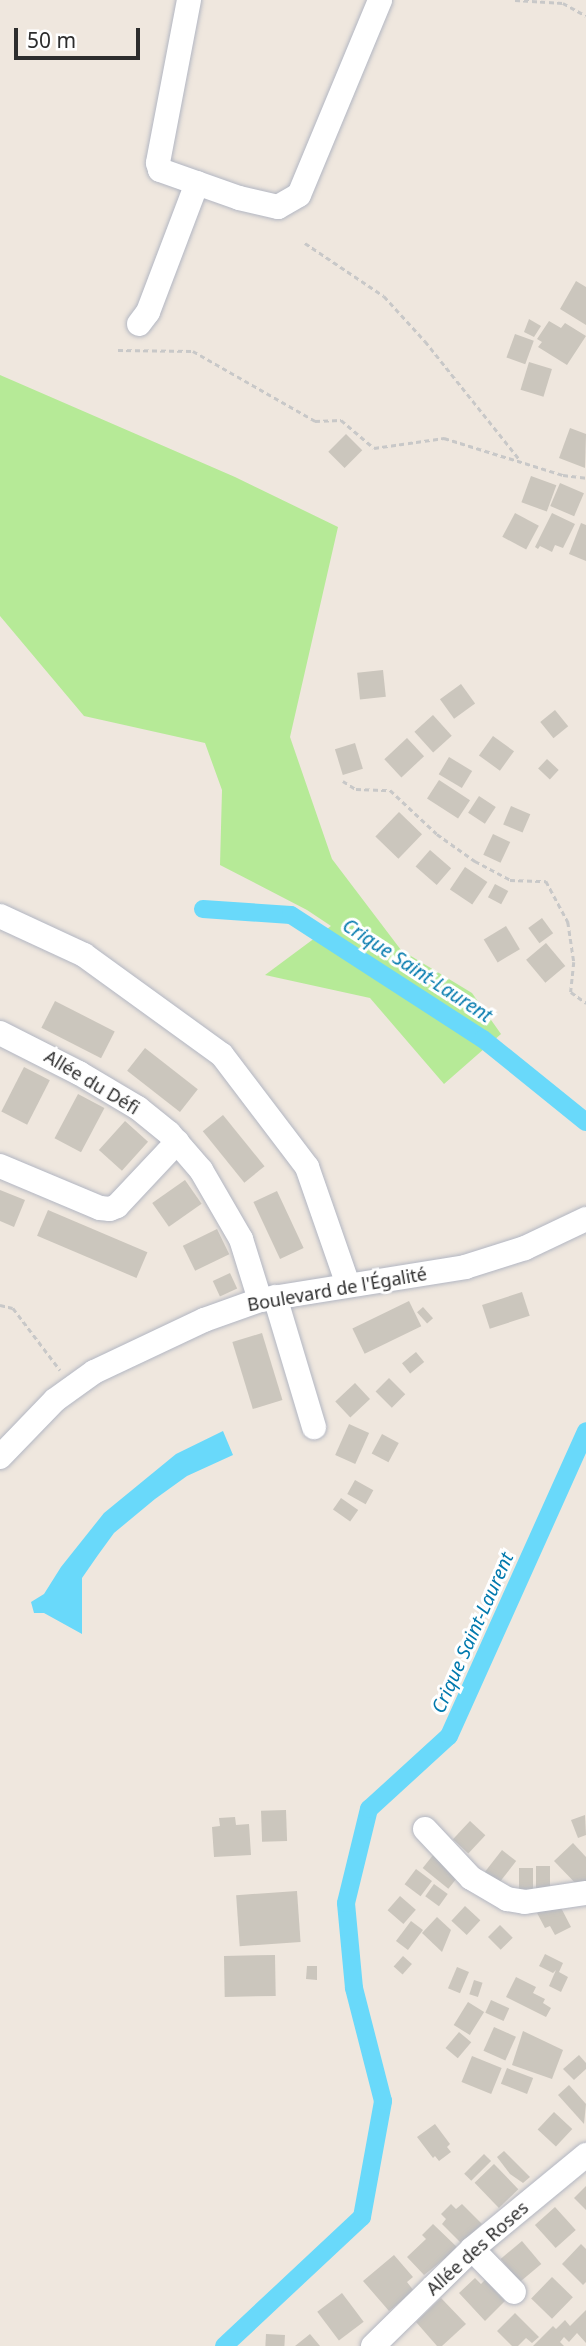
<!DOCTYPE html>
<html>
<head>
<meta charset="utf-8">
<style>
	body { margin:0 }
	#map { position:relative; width:586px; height:2346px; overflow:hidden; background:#efe7de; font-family:"Noto Sans",sans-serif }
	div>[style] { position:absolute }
	.green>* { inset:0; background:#b6ea97 }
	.water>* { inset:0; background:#69d9fa }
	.canal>* { height:18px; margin:-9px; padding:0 9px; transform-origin:9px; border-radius:9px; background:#69d9fa }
	.building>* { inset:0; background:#cbc6bd; transform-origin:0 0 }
	.path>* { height:2.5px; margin-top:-1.25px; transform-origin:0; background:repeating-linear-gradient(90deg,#c8c8c8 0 5px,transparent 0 8.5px) }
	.roads { filter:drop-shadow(0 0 2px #b2b6c2) drop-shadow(0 0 2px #b2b6c2) }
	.minor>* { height:24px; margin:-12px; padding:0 12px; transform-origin:12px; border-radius:12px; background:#fff }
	span { translate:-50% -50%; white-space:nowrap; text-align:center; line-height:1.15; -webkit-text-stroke:6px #fff; paint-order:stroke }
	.street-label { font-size:18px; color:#2d2d2d }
	.water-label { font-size:19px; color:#0179ad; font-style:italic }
	.scale { position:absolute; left:14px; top:28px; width:126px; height:32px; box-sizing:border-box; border:4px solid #2d2d2d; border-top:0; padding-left:9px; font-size:21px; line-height:24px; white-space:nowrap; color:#2d2d2d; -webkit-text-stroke:5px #fff; paint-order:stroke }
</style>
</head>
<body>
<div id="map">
	<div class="green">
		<i style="clip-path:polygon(0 375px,235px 477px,338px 527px,290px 737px,332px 859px,401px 950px,472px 993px,501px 1034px,444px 1084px,370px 998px,265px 975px,331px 926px,307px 910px,220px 865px,222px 790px,205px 743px,84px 716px,0 616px)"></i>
	</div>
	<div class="water">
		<i style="clip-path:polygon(223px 1431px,233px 1455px,187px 1476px,155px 1499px,114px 1533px,98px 1555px,82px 1578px,82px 1634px,44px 1613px,34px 1613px,31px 1602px,44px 1594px,61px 1567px,104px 1513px,176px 1454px)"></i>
	</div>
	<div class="canal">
		<i style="left:203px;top:909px;width:88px;rotate:3.9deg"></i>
		<i style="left:291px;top:915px;width:229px;rotate:32.9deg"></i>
		<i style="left:483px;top:1039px;width:132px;rotate:38.9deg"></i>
		<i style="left:224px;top:2346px;width:189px;rotate:-43.1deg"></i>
		<i style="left:362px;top:2217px;width:118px;rotate:-79.7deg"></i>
		<i style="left:383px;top:2101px;width:117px;rotate:-104.4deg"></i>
		<i style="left:354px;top:1988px;width:85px;rotate:-95.4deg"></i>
		<i style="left:346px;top:1903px;width:97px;rotate:-76.3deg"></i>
		<i style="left:369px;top:1809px;width:108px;rotate:-42.4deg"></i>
		<i style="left:449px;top:1736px;width:334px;rotate:-65.8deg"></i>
	</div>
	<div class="building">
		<i style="clip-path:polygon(576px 281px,586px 287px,586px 325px,560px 309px)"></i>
		<i style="clip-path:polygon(529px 319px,541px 326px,534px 337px,524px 332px)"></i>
		<i style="clip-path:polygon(549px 321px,561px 328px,565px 323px,586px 336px,567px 365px,538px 347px,542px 342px,537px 339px)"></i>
		<i style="left:515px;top:334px;width:20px;height:25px;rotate:20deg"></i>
		<i style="left:529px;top:362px;width:24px;height:29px;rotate:17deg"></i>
		<i style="clip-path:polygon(570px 428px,586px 434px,585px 468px,559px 458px)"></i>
		<i style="left:346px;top:434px;width:23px;height:25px;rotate:45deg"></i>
		<i style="left:531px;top:476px;width:27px;height:28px;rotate:20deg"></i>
		<i style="left:560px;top:483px;width:26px;height:25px;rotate:23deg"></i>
		<i style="left:515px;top:513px;width:27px;height:27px;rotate:28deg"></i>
		<i style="clip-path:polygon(552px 513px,575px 524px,563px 548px,555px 545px,552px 552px,540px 546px,538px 549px,535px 547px)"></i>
		<i style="clip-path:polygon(581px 523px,586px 525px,586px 561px,569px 554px)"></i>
		<i style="left:383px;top:670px;width:27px;height:26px;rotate:84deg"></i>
		<i style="left:461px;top:684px;width:24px;height:26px;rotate:54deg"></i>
		<i style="left:555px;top:710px;width:21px;height:19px;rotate:51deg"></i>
		<i style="left:433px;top:715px;width:28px;height:25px;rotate:48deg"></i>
		<i style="left:493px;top:736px;width:26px;height:24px;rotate:36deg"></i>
		<i style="left:407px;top:738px;width:25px;height:31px;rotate:47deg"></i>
		<i style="left:355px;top:743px;width:27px;height:21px;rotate:73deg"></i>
		<i style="left:449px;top:757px;width:27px;height:20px;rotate:31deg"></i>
		<i style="left:547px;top:759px;width:16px;height:13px;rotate:43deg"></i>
		<i style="left:439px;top:780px;width:37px;height:22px;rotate:33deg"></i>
		<i style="left:479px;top:796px;width:20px;height:20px;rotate:33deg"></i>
		<i style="left:511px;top:806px;width:21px;height:20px;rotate:23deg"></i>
		<i style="left:399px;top:812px;width:32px;height:34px;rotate:44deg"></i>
		<i style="left:493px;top:834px;width:19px;height:23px;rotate:25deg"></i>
		<i style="left:430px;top:850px;width:28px;height:22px;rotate:41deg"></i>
		<i style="left:465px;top:867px;width:27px;height:27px;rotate:34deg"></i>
		<i style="left:495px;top:884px;width:15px;height:15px;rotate:28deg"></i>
		<i style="left:542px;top:918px;width:19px;height:17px;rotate:54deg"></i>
		<i style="left:506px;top:926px;width:27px;height:26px;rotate:59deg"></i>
		<i style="left:546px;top:943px;width:30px;height:26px;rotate:50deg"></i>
		<i style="left:55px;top:1001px;width:67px;height:30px;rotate:27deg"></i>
		<i style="left:145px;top:1048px;width:67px;height:29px;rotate:38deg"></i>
		<i style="left:24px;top:1067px;width:29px;height:50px;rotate:27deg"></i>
		<i style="left:78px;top:1094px;width:30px;height:50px;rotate:28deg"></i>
		<i style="left:223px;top:1115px;width:66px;height:26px;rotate:51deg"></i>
		<i style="left:125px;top:1121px;width:31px;height:39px;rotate:42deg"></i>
		<i style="left:185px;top:1180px;width:29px;height:40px;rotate:55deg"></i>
		<i style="clip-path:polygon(0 1190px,25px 1200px,14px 1227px,0 1221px)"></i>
		<i style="left:277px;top:1191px;width:63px;height:26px;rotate:65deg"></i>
		<i style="left:48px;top:1210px;width:108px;height:28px;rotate:23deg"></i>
		<i style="left:217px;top:1229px;width:28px;height:38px;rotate:64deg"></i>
		<i style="left:230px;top:1273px;width:17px;height:19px;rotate:65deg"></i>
		<i style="left:522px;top:1292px;width:25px;height:42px;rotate:72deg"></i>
		<i style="left:409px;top:1301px;width:28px;height:63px;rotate:64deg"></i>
		<i style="left:423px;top:1307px;width:15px;height:8px;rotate:48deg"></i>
		<i style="left:262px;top:1333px;width:70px;height:31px;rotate:73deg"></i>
		<i style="left:416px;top:1352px;width:13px;height:18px;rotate:51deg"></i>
		<i style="left:389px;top:1378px;width:23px;height:19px;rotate:45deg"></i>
		<i style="left:355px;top:1383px;width:22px;height:27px;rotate:47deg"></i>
		<i style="left:349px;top:1424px;width:22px;height:34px;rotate:24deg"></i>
		<i style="left:382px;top:1434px;width:19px;height:22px;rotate:28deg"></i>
		<i style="left:355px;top:1480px;width:21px;height:16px;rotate:29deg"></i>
		<i style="left:341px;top:1498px;width:21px;height:14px;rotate:35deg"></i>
		<i style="left:286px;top:1810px;width:31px;height:25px;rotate:88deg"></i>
		<i style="clip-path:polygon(585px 1815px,586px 1835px,578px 1838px,571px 1820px)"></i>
		<i style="clip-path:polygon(235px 1817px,236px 1825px,249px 1824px,251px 1855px,214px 1857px,212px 1827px,220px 1826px,219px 1818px)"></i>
		<i style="left:470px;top:1821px;width:21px;height:25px;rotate:43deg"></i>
		<i style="clip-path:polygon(573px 1843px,586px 1857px,586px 1882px,580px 1888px,554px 1861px)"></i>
		<i style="left:502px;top:1850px;width:18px;height:33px;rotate:38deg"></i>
		<i style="left:434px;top:1854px;width:33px;height:18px;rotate:39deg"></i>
		<i style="left:536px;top:1866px;width:14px;height:24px"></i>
		<i style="left:519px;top:1868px;width:14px;height:22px"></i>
		<i style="left:416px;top:1869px;width:20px;height:19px;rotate:37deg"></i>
		<i style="left:434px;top:1884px;width:17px;height:15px;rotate:36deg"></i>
		<i style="left:297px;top:1891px;width:51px;height:61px;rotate:86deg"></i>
		<i style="left:400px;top:1896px;width:21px;height:19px;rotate:41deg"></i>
		<i style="clip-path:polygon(558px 1902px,571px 1927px,555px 1935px,550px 1926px,545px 1928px,537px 1913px)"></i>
		<i style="left:465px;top:1906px;width:21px;height:20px;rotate:43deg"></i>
		<i style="clip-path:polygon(437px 1917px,451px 1930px,442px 1952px,422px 1933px)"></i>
		<i style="left:411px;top:1921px;width:15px;height:25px;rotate:37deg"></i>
		<i style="left:500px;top:1925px;width:18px;height:17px;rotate:45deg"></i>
		<i style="clip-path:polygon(545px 1954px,563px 1963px,559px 1972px,568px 1977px,561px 1992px,549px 1986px,556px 1970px,553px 1973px,539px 1966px)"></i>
		<i style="left:275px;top:1955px;width:41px;height:51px;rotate:89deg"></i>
		<i style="left:403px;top:1956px;width:12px;height:14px;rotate:42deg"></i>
		<i style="clip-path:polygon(307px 1966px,317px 1966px,317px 1980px,306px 1979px)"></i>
		<i style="left:457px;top:1967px;width:13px;height:23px;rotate:23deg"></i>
		<i style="clip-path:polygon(516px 1977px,536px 1987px,533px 1993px,545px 1999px,543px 2003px,551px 2008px,546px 2017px,506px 1997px)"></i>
		<i style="left:474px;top:1980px;width:9px;height:15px;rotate:18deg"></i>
		<i style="left:491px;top:2000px;width:20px;height:14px;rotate:24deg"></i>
		<i style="left:468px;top:2002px;width:19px;height:27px;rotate:32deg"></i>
		<i style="left:494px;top:2027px;width:24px;height:26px;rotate:24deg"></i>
		<i style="clip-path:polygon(523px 2031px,563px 2050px,552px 2079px,512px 2065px)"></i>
		<i style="left:459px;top:2032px;width:16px;height:21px;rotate:40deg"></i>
		<i style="clip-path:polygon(579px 2055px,586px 2063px,586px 2069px,574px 2080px,563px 2069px)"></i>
		<i style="left:472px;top:2056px;width:32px;height:28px;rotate:22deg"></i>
		<i style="left:507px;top:2068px;width:28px;height:17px;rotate:21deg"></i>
		<i style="clip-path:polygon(569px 2085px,586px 2104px,584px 2124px,558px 2095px)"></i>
		<i style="left:554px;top:2112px;width:25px;height:24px;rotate:43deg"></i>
		<i style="clip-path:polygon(435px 2124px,450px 2144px,447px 2147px,451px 2152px,439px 2161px,435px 2156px,433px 2158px,417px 2137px)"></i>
		<i style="clip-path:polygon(504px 2151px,530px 2177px,523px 2183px,510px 2174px,497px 2157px)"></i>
		<i style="left:484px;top:2154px;width:10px;height:28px;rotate:45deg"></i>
		<i style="left:494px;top:2164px;width:35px;height:27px;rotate:46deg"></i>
		<i style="clip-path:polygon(586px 2186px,586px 2210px,574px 2198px)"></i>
		<i style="clip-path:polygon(451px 2204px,456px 2209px,462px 2204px,482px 2224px,462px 2244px,442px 2224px,446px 2219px,441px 2214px)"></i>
		<i style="left:555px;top:2207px;width:31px;height:27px;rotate:48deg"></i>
		<i style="clip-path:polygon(433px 2224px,458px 2248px,424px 2275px,407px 2257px,426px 2239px,422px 2235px)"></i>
		<i style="left:522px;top:2241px;width:30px;height:28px;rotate:50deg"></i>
		<i style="clip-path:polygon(581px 2244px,586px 2249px,586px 2282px,583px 2285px,562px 2264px)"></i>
		<i style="clip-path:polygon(394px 2255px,413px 2277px,407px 2282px,414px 2291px,389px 2311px,363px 2281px)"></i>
		<i style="left:552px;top:2277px;width:29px;height:30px;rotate:44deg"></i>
		<i style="clip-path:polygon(475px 2278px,481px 2284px,485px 2280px,505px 2301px,485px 2321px,459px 2293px)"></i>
		<i style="left:342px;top:2293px;width:36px;height:31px;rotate:53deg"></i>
		<i style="clip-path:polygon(441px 2298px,466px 2324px,442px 2346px,437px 2346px,416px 2322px)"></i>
		<i style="clip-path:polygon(586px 2310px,586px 2343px,577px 2333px,569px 2342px,564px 2337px,560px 2342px,564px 2346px,533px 2346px,553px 2326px,556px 2329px,565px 2320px,570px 2326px)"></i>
		<i style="clip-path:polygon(515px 2313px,539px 2337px,532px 2343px,526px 2338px,518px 2346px,512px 2346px,497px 2331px)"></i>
		<i style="left:266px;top:2334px;width:19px;height:12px;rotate:3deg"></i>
		<i style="clip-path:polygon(310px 2334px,320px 2346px,295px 2346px)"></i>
	</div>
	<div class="path">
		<i style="left:515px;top:0;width:48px;rotate:3.6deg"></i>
		<i style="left:563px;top:3px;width:26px;rotate:29deg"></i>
		<i style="left:305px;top:243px;width:95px;rotate:33.9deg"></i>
		<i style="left:384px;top:296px;width:61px;rotate:47.7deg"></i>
		<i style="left:425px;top:341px;width:152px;rotate:51.4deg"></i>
		<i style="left:118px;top:350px;width:75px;rotate:0.8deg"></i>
		<i style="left:193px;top:351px;width:141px;rotate:29.8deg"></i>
		<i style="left:315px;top:421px;width:26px;rotate:-2deg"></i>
		<i style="left:341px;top:420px;width:43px;rotate:40.3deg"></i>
		<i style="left:374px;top:448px;width:71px;rotate:-8.1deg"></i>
		<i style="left:444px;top:438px;width:125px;rotate:17.3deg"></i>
		<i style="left:563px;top:475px;width:23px;rotate:7deg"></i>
		<i style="left:343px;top:781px;width:15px;rotate:32deg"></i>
		<i style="left:356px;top:789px;width:34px;rotate:2deg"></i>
		<i style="left:390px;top:790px;width:64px;rotate:43.1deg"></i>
		<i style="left:437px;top:834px;width:47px;rotate:35.4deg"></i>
		<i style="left:475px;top:861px;width:40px;rotate:28deg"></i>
		<i style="left:510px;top:880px;width:36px;rotate:2deg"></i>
		<i style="left:546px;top:881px;width:47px;rotate:61.8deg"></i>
		<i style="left:568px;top:922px;width:40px;rotate:81.5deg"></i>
		<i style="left:574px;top:962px;width:30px;rotate:96deg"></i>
		<i style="left:571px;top:992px;width:19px;rotate:36deg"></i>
		<i style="left:0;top:1305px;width:13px;rotate:13deg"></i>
		<i style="left:13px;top:1308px;width:78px;rotate:52.8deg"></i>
	</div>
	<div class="roads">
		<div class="minor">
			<i style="left:189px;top:0;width:166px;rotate:100.8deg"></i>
			<i style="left:158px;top:163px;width:7px;rotate:74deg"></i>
			<i style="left:160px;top:170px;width:84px;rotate:19.5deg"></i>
			<i style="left:239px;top:198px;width:40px;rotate:13deg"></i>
			<i style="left:278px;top:207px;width:24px;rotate:-30deg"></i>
			<i style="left:299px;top:195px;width:211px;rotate:-67.4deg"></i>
			<i style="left:139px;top:324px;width:15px;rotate:-53deg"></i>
			<i style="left:148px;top:312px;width:138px;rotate:-69.2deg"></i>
			<i style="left:0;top:916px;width:93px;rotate:24.9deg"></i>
			<i style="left:84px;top:955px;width:170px;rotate:35.9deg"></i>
			<i style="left:222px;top:1055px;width:141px;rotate:52.8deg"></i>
			<i style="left:307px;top:1167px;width:125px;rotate:70.8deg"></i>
			<i style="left:0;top:1033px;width:89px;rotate:26.9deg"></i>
			<i style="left:79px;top:1073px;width:69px;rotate:30.7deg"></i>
			<i style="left:138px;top:1108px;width:40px;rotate:39deg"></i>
			<i style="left:169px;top:1133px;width:49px;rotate:49.1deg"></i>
			<i style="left:201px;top:1170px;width:80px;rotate:59.9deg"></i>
			<i style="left:241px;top:1239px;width:64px;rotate:72.7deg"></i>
			<i style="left:0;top:1166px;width:108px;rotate:22.8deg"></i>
			<i style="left:100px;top:1208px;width:10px;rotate:6deg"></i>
			<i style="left:110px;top:1209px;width:8px;rotate:-23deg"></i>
			<i style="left:117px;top:1206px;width:88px;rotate:-46.8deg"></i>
			<i style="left:275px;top:1297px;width:136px;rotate:73.3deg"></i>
			<i style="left:0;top:1457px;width:79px;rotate:-46deg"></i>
			<i style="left:55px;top:1400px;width:48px;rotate:-35.7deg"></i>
			<i style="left:94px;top:1372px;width:122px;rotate:-25.3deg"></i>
			<i style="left:204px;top:1320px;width:59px;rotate:-19.7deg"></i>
			<i style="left:260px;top:1300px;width:208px;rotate:-9.1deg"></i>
			<i style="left:465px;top:1267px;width:63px;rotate:-17.6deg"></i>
			<i style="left:525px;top:1248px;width:68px;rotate:-25.4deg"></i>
			<i style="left:425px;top:1829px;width:67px;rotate:46.8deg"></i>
			<i style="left:471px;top:1878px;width:42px;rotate:30.3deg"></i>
			<i style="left:507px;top:1899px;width:18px;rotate:9deg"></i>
			<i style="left:525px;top:1902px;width:62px;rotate:-8.4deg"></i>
			<i style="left:472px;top:2249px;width:60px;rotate:45.7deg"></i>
			<i style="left:373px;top:2346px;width:139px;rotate:-44.4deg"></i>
			<i style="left:472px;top:2249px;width:148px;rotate:-39.5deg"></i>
		</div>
	</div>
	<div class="street-label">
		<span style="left:92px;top:1082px;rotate:31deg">Allée du Défi</span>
		<span style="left:337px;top:1289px;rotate:-10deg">Boulevard de l'Égalité</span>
		<span style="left:477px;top:2248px;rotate:-42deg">Allée des Roses</span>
	</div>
	<div class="water-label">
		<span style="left:417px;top:971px;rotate:33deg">Crique Saint-Laurent</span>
		<span style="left:473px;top:1633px;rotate:-66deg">Crique Saint-Laurent</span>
	</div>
	<div class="scale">50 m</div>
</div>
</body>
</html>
